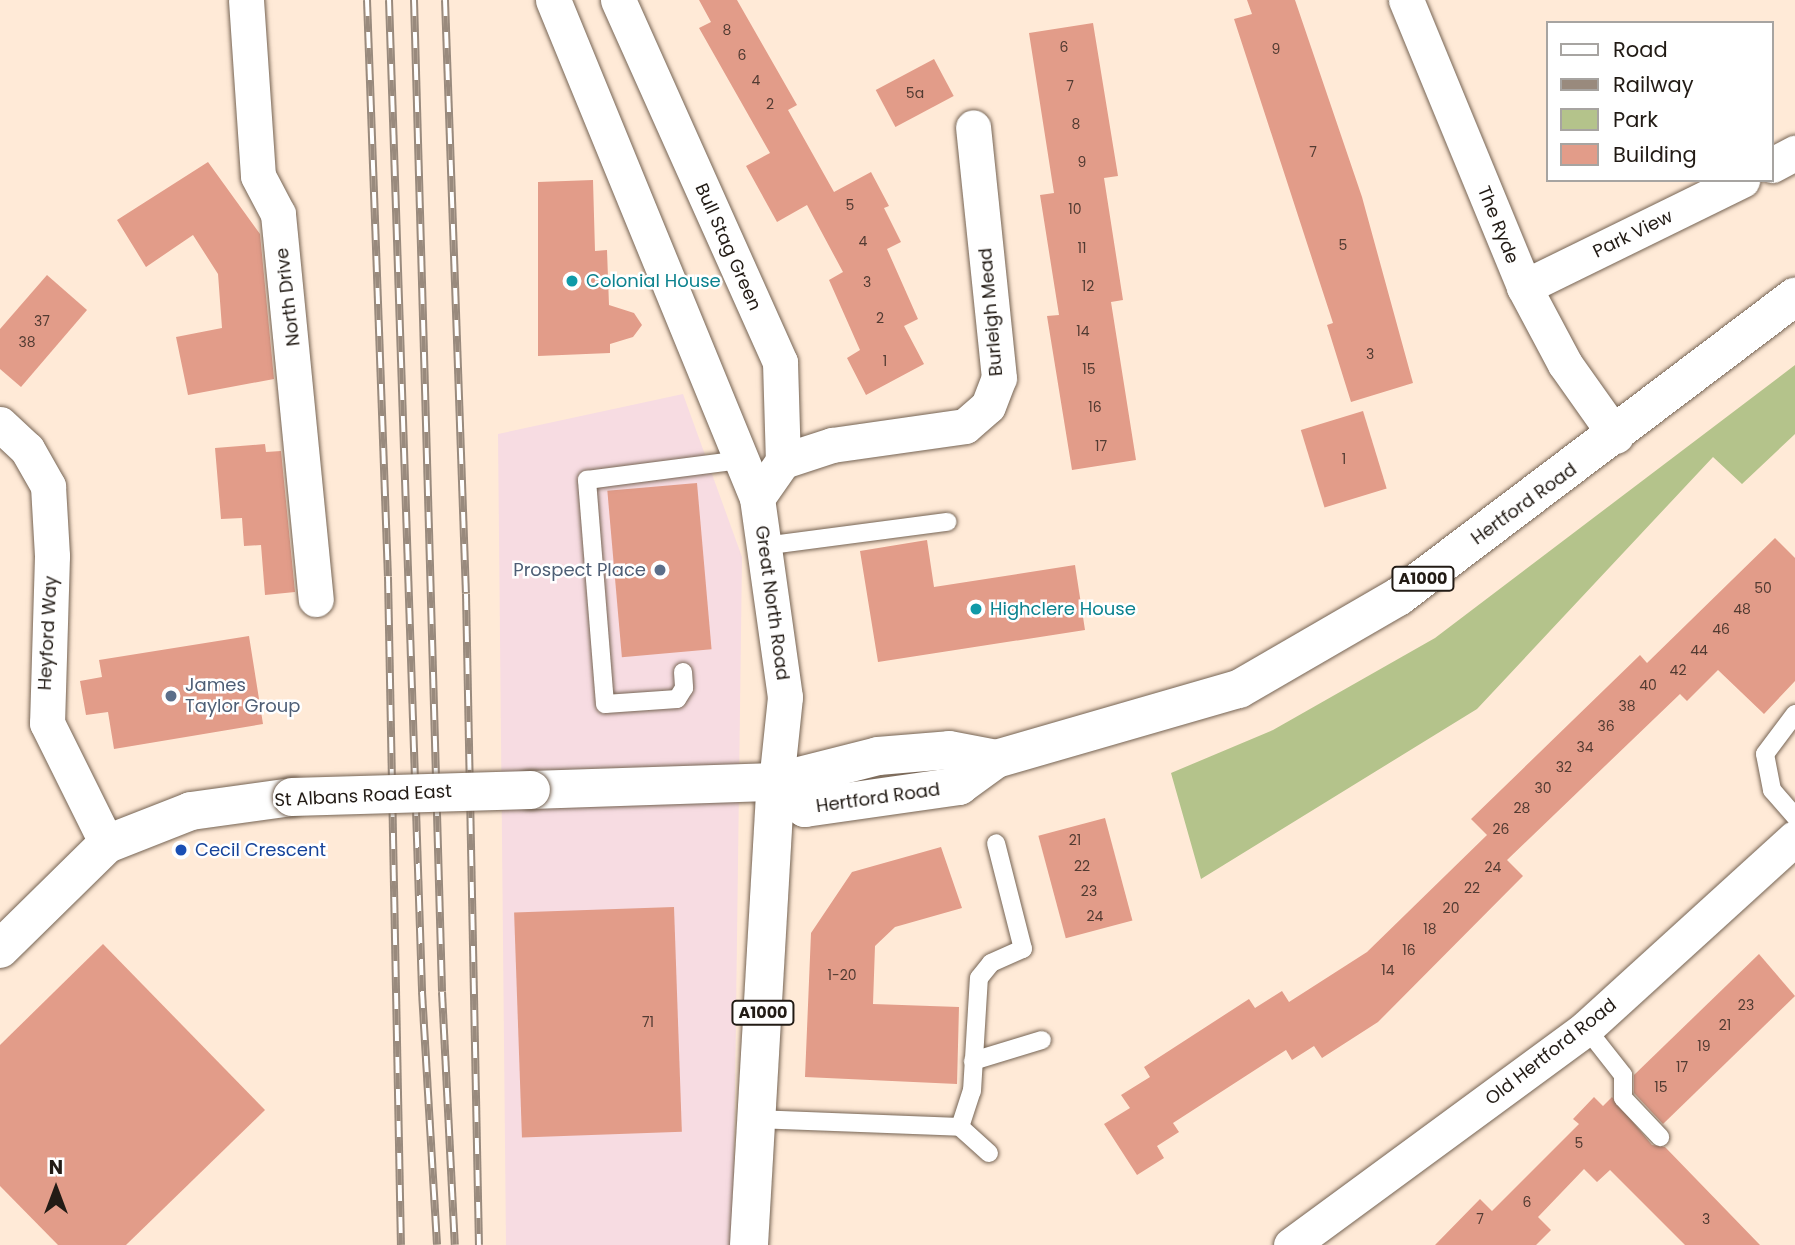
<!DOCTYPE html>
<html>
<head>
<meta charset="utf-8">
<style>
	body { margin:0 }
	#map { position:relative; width:1795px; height:1245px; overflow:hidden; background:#ffead7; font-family:Poppins,sans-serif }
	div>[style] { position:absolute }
	.commercial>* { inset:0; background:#f7dce2 }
	.green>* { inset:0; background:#b4c38b }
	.building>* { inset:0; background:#e29c89; transform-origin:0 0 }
	.roads { filter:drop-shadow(0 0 2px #766454) drop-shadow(0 0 2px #766454) }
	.service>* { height:18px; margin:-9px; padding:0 9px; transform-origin:9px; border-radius:9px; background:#fff }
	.minor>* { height:35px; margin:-17.5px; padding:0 17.5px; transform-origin:17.5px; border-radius:17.5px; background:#fff }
	.secondary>* { height:38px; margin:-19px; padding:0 19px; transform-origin:19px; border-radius:19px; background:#fff }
	.primary>* { height:38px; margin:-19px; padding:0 19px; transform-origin:19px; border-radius:19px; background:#fff }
	.rail>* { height:8px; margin-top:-4px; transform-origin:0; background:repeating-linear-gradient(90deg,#fff 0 16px,#998a7d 0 32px); box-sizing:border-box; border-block:2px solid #998a7d }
	.bridges { filter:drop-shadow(0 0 2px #766454) drop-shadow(0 0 2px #766454) }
	.secondary-bridge>* { height:38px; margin:-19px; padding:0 19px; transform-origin:19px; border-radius:19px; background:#fff }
	.dots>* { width:19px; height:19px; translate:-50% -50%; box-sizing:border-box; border:4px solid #fff; border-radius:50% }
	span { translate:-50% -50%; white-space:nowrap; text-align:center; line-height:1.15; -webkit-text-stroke:5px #fff; paint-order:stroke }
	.number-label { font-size:14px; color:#523b32 }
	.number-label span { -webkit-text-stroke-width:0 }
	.shield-label span { padding:2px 5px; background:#fff; border:2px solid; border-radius:5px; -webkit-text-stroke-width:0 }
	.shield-label { font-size:16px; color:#221b15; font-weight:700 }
	.street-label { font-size:18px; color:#221b15 }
	.culture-label { font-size:18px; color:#0d838f }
	.left { translate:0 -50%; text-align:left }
	.service-label { font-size:18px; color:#4e5e75 }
	.right { translate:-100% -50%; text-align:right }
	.transit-label { font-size:18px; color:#164399 }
	.legend { position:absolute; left:1546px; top:21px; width:228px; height:161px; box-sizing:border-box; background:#fff; border:2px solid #a7a4a1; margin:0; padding:9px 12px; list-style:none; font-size:21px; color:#221b15 }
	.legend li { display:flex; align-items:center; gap:14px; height:35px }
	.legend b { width:35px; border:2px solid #a7a4a1 }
	.north { position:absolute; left:21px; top:1154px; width:70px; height:70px; -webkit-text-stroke:5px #fff; paint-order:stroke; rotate:0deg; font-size:19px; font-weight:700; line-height:28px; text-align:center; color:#221b15 }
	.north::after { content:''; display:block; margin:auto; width:24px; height:32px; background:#221b15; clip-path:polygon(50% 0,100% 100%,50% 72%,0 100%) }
</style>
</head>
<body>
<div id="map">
	<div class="commercial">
		<i style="clip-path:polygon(683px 394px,742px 557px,733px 1245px,506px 1245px,498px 434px)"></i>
	</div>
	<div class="green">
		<i style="clip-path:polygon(1795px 365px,1795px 434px,1742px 484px,1713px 457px,1477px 709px,1201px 879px,1171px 773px,1273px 730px,1435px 638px)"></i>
	</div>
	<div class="building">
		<i style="clip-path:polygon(699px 0,737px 0,797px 105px,788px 110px,834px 192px,871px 172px,889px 206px,884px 208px,901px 242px,887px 249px,918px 319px,904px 326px,924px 364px,866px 395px,847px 358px,860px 350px,829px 280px,843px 272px,807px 205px,777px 222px,746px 166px,770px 153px,699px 28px,711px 22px)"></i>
		<i style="clip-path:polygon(1247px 0,1295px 0,1362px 197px,1413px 383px,1351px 402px,1327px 325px,1333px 323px,1234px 19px,1252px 14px)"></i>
		<i style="clip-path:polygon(1093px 23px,1118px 176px,1104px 178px,1123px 300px,1111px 302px,1136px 460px,1072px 470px,1047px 316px,1059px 315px,1040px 195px,1054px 193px,1029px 33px)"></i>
		<i style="left:934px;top:59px;width:42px;height:66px;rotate:62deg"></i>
		<i style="clip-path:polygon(208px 162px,260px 234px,274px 379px,188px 395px,176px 337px,222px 328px,218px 274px,193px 235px,146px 267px,117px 220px)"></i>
		<i style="clip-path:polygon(593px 180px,595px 251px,607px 250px,609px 305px,634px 313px,642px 325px,633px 337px,610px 344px,610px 353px,538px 356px,538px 182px)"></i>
		<i style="clip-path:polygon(47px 275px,87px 310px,21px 387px,0 369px,0 329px)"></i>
		<i style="left:1363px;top:411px;width:81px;height:65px;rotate:73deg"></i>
		<i style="clip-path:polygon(265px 444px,266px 452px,281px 451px,295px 592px,265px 595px,261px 545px,244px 546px,242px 518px,221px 519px,215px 448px)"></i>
		<i style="left:697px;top:483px;width:167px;height:90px;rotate:85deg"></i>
		<i style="clip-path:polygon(1775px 538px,1795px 558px,1795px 681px,1764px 714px,1718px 670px,1687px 701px,1680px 694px,1507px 860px,1523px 876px,1378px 1022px,1322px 1058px,1314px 1046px,1292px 1060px,1286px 1050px,1173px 1123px,1179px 1132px,1157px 1146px,1164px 1158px,1137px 1175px,1104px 1124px,1130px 1108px,1121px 1095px,1150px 1077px,1144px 1067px,1249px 999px,1255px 1008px,1282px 991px,1289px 1002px,1367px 952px,1487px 835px,1471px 819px,1640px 655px,1647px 663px)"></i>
		<i style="clip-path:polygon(927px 540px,934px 587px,1075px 565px,1085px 630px,878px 662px,860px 551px)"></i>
		<i style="clip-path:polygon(249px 636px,263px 724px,114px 749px,108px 712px,86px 715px,80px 681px,102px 677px,99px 660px)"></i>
		<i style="left:1105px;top:818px;width:106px;height:69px;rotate:75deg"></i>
		<i style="clip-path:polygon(941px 847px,962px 908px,895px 927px,875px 946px,873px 1004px,959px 1007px,957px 1084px,805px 1077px,811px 933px,852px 872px)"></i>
		<i style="left:674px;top:907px;width:225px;height:160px;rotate:88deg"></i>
		<i style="clip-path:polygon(103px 944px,265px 1110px,126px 1245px,58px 1245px,0 1186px,0 1045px)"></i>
		<i style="clip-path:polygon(1759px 954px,1795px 996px,1663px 1124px,1634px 1093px,1634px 1075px)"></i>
		<i style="clip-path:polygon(1594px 1097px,1603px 1106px,1612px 1097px,1652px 1145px,1665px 1147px,1760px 1245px,1685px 1245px,1610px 1170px,1597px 1182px,1584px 1169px,1538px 1217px,1551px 1230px,1536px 1245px,1435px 1245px,1480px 1199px,1492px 1211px,1579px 1124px,1573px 1119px)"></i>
	</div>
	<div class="roads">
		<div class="service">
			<i style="left:764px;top:546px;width:185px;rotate:-7.5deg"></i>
			<i style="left:683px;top:672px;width:16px;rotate:86deg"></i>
			<i style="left:684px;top:688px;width:13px;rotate:122deg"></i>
			<i style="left:677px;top:699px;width:72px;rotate:176deg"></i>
			<i style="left:605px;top:704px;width:225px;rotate:-94.6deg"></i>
			<i style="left:587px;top:480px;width:156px;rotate:-7.4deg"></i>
			<i style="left:1795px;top:714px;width:50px;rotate:126.9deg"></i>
			<i style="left:1765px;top:754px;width:37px;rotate:79deg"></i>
			<i style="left:1772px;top:790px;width:35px;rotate:49deg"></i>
			<i style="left:1586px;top:1028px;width:60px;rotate:51.8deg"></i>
			<i style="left:1623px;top:1075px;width:23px;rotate:90deg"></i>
			<i style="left:1623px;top:1098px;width:54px;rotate:46.5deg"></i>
			<i style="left:973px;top:1061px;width:72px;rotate:-16.9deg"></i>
			<i style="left:755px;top:1119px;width:205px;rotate:2.2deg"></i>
			<i style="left:960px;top:1127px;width:39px;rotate:42deg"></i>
			<i style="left:960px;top:1127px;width:38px;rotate:-72deg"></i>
			<i style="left:972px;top:1091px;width:113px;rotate:-86.5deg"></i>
			<i style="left:979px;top:978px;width:19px;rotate:-51deg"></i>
			<i style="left:991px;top:963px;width:35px;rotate:-24deg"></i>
			<i style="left:1023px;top:949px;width:109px;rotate:-104.3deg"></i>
		</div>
		<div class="minor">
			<i style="left:246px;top:0;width:176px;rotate:86.1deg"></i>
			<i style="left:258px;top:176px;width:43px;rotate:62.2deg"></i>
			<i style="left:278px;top:214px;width:387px;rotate:84.4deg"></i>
			<i style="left:553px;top:0;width:538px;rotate:67.72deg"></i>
			<i style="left:757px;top:498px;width:201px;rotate:82deg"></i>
			<i style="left:785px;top:697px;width:85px;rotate:96deg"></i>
			<i style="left:618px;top:0;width:397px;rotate:65.9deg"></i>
			<i style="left:780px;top:362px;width:99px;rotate:88.3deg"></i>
			<i style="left:783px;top:461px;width:45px;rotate:125.1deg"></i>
			<i style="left:1406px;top:0;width:310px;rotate:67.6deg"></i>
			<i style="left:1524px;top:287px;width:87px;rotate:62deg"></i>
			<i style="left:1565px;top:364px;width:88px;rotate:54.7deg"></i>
			<i style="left:1772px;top:165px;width:26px;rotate:-28deg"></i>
			<i style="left:1524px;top:287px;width:243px;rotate:-26.1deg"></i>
			<i style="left:0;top:424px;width:37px;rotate:43deg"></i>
			<i style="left:27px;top:449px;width:43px;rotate:60.4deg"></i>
			<i style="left:48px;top:486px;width:70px;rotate:86.7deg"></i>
			<i style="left:52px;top:556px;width:167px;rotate:91.7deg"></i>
			<i style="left:47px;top:723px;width:135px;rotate:63.6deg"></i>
			<i style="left:783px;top:461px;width:52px;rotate:-18.1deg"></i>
			<i style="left:832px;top:445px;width:134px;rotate:-8.1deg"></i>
			<i style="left:965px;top:426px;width:30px;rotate:-41deg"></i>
			<i style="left:988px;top:406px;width:30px;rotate:-69deg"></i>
			<i style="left:999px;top:378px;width:252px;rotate:-95.9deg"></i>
			<i style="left:1291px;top:1245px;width:366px;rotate:-36.3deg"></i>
			<i style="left:1586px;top:1028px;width:282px;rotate:-42.3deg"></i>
		</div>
		<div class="secondary">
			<i style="left:531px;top:790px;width:245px;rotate:-1.9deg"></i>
			<i style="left:0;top:949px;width:150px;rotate:-44.5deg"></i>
			<i style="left:107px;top:844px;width:90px;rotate:-21.4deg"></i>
			<i style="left:191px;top:811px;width:102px;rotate:-7.9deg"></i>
		</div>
		<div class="primary">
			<i style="left:776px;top:782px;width:39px;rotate:42deg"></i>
			<i style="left:805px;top:808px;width:156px;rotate:-8.1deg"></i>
			<i style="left:959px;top:786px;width:46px;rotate:-36.1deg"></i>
			<i style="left:996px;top:759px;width:253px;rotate:-16.1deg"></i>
			<i style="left:1239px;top:689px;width:184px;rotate:-30.1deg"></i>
			<i style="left:1398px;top:597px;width:498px;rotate:-37.1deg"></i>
			<i style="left:776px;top:782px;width:105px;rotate:-14.3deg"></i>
			<i style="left:878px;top:756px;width:71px;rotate:-4.8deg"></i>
			<i style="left:949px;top:750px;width:48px;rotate:10.8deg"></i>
			<i style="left:749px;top:1245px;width:464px;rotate:-86.7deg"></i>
		</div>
	</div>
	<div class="rail">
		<i style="left:367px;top:0;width:577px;rotate:87.92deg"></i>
		<i style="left:388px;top:577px;width:668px;rotate:88.89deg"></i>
		<i style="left:389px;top:0;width:993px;rotate:88.09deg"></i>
		<i style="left:422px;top:992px;width:253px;rotate:86.6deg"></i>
		<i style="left:414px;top:0;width:992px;rotate:88.38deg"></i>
		<i style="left:442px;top:992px;width:253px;rotate:87.1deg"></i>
		<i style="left:445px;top:0;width:594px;rotate:87.98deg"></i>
		<i style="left:466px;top:594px;width:651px;rotate:88.86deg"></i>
	</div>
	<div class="bridges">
		<div class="secondary-bridge">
			<i style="left:292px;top:797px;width:239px;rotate:-1.7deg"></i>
		</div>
	</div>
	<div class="dots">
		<i style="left:572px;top:281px;background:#0f9aa8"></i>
		<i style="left:660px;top:570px;background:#5c6f8a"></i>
		<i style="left:976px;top:609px;background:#0f9aa8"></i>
		<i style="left:171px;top:696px;background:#5c6f8a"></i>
		<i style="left:181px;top:850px;background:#1a4fb4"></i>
	</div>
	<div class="number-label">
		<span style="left:727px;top:30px">8</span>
		<span style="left:1064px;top:47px">6</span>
		<span style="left:1276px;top:49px">9</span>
		<span style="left:742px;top:55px">6</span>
		<span style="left:756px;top:80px">4</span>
		<span style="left:1070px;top:86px">7</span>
		<span style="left:915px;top:93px">5a</span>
		<span style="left:770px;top:104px">2</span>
		<span style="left:1076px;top:124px">8</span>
		<span style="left:1313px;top:152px">7</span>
		<span style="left:1082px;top:162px">9</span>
		<span style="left:850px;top:205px">5</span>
		<span style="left:1075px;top:209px">10</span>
		<span style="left:863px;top:241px">4</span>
		<span style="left:1343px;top:245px">5</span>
		<span style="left:1082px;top:248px">11</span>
		<span style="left:867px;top:282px">3</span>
		<span style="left:1088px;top:286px">12</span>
		<span style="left:880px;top:318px">2</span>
		<span style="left:42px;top:321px">37</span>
		<span style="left:1083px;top:331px">14</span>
		<span style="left:27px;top:342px">38</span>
		<span style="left:1370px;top:354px">3</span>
		<span style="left:885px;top:361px">1</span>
		<span style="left:1089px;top:369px">15</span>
		<span style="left:1095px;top:407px">16</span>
		<span style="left:1101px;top:446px">17</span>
		<span style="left:1344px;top:459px">1</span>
		<span style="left:1763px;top:588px">50</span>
		<span style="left:1742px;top:609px">48</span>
		<span style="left:1721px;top:629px">46</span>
		<span style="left:1699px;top:650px">44</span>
		<span style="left:1678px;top:670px">42</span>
		<span style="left:1648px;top:685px">40</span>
		<span style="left:1627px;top:706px">38</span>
		<span style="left:1606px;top:726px">36</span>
		<span style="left:1585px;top:747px">34</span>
		<span style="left:1564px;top:767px">32</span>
		<span style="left:1543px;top:788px">30</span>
		<span style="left:1522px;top:808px">28</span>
		<span style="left:1501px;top:829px">26</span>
		<span style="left:1075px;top:840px">21</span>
		<span style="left:1082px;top:866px">22</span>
		<span style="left:1493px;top:867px">24</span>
		<span style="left:1472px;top:888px">22</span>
		<span style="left:1089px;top:891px">23</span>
		<span style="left:1451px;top:908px">20</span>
		<span style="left:1095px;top:916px">24</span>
		<span style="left:1430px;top:929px">18</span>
		<span style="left:1409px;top:950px">16</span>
		<span style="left:1388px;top:970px">14</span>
		<span style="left:842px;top:975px">1-20</span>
		<span style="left:1746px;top:1005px">23</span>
		<span style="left:648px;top:1022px">71</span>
		<span style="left:1725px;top:1025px">21</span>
		<span style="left:1704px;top:1046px">19</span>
		<span style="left:1682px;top:1067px">17</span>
		<span style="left:1661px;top:1087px">15</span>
		<span style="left:1579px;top:1143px">5</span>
		<span style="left:1527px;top:1202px">6</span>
		<span style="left:1480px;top:1219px">7</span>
		<span style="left:1706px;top:1219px">3</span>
	</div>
	<div class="shield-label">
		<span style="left:1423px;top:579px">A1000</span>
		<span style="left:763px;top:1013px">A1000</span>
	</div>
	<div class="street-label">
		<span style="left:1498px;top:225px;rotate:68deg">The Ryde</span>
		<span style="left:1633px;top:234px;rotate:-26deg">Park View</span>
		<span style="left:728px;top:247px;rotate:66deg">Bull Stag Green</span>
		<span style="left:288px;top:297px;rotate:-97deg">North Drive</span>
		<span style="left:991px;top:312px;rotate:-95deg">Burleigh Mead</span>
		<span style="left:1524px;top:504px;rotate:-36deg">Hertford Road</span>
		<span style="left:772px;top:603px;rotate:82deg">Great North Road</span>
		<span style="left:48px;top:633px;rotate:-87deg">Heyford Way</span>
		<span style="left:363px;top:796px;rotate:-3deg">St Albans Road East</span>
		<span style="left:878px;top:798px;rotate:-8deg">Hertford Road</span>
		<span style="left:1551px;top:1052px;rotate:-38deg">Old Hertford Road</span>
	</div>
	<div class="culture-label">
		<span class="left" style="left:586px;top:281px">Colonial House</span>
		<span class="left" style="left:990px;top:609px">Highclere House</span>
	</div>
	<div class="service-label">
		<span class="right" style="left:646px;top:570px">Prospect Place</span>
		<span class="left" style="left:185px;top:696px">James<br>Taylor Group</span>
	</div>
	<div class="transit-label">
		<span class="left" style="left:195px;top:850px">Cecil Crescent</span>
	</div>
	<ul class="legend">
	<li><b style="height:9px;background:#fff"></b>Road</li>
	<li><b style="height:9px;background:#998a7d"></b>Railway</li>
	<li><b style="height:19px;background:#b4c38b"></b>Park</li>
	<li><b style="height:19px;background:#e29c89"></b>Building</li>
	</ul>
	<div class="north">N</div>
</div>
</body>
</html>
